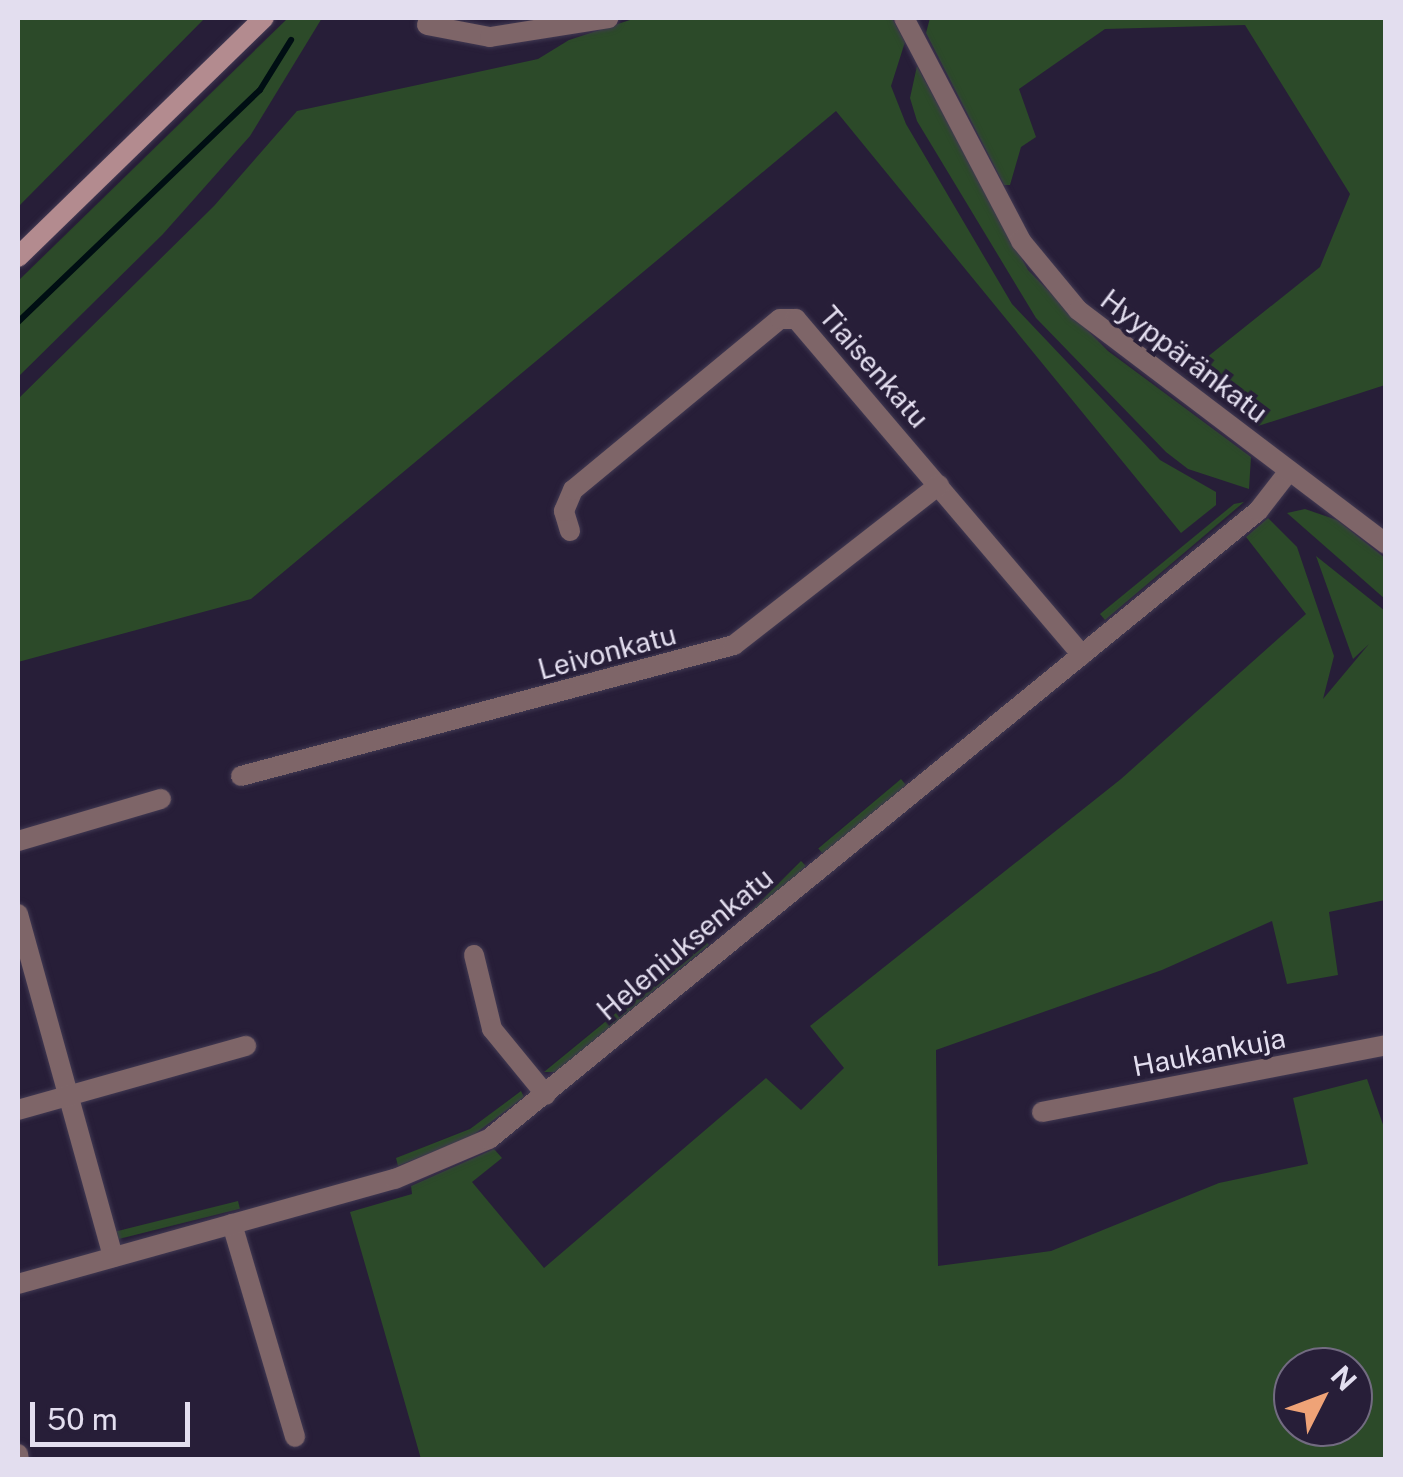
<!DOCTYPE html>
<html>
<head>
<meta charset="utf-8">
<style>
	body { margin:0 }
	#map { position:relative; width:1403px; height:1477px; overflow:hidden; background:#271e38; font-family:"Public Sans",sans-serif }
	div>[style] { position:absolute }
	.green>* { inset:0; background:#2c4a29; transform-origin:0 0 }
	.stream>* { height:6px; margin:-3px; padding:0 3px; transform-origin:3px; border-radius:3px; background:#000e13 }
	.roads { filter:drop-shadow(0 0 2px #413952) drop-shadow(0 0 2px #413952) }
	.minor>* { height:20px; margin:-10px; padding:0 10px; transform-origin:10px; border-radius:10px; background:#7e6568 }
	.tertiary>* { height:20px; margin:-10px; padding:0 10px; transform-origin:10px; border-radius:10px; background:#7e6568 }
	.secondary>* { height:20px; margin:-10px; padding:0 10px; transform-origin:10px; border-radius:10px; background:#b38b8f }
	span { translate:-50% -50%; white-space:nowrap; text-align:center; line-height:1.15; -webkit-text-stroke:8px #271e38; paint-order:stroke }
	.street-label { font-size:28px; color:#e3deef }
	.frame { position:absolute; inset:0; border:20px solid #e3deef; pointer-events:none }
	.north { position:absolute; left:1273px; top:1347px; width:100px; height:100px; box-sizing:border-box; background:#271e38; border:2px solid #726b81; border-radius:50%; rotate:48deg; font-size:28px; font-weight:700; line-height:40px; text-align:center; color:#e3deef }
	.north::after { content:''; display:block; margin:auto; width:35px; height:45px; background:#efa377; clip-path:polygon(50% 0,100% 100%,50% 72%,0 100%) }
	.scale { position:absolute; left:30px; top:1402px; width:160px; height:45px; box-sizing:border-box; border:5px solid #e3deef; border-top:0; padding-left:12px; font-size:30px; line-height:35px; white-space:nowrap; color:#e3deef; -webkit-text-stroke:8px #271e38; paint-order:stroke }
</style>
</head>
<body>
<div id="map">
	<div class="green">
		<i style="clip-path:polygon(18px 18px,205px 18px,18px 207px)"></i>
		<i style="clip-path:polygon(288px 18px,322px 18px,250px 136px,163px 234px,18px 377px,18px 281px)"></i>
		<i style="clip-path:polygon(636px 18px,892px 18px,905px 42px,891px 86px,906px 124px,1012px 304px,1160px 460px,1216px 492px,1216px 505px,1181px 533px,836px 111px,251px 599px,18px 662px,18px 399px,214px 206px,297px 111px,538px 59px,569px 40px)"></i>
		<i style="clip-path:polygon(930px 18px,1385px 18px,1385px 385px,1258px 426px,1186px 374px,1320px 267px,1350px 194px,1245px 25px,1105px 29px,1019px 89px,1036px 137px,1021px 147px,1010px 185px,1004px 185px,926px 33px)"></i>
		<i style="clip-path:polygon(917px 66px,1028px 270px,1108px 351px,1251px 457px,1249px 489px,1188px 469px,1166px 452px,1036px 318px,917px 121px,910px 98px)"></i>
		<i style="clip-path:polygon(1244px 502px,1105px 620px,1100px 614px,1234px 504px)"></i>
		<i style="clip-path:polygon(1305px 509px,1337px 520px,1385px 558px,1385px 599px,1287px 513px)"></i>
		<i style="clip-path:polygon(evenodd,1268px 518px,1297px 547px,1334px 656px,1323px 699px,1369px 644px,1353px 659px,1316px 556px,1385px 611px,1385px 900px,1329px 912px,1338px 975px,1287px 984px,1272px 921px,1162px 970px,936px 1050px,938px 1266px,1051px 1251px,1219px 1183px,1308px 1164px,1293px 1098px,1367px 1079px,1386px 1133px,1385px 1459px,421px 1459px,350px 1212px,412px 1194px,411px 1186px,494px 1149px,502px 1158px,472px 1182px,544px 1268px,766px 1078px,801px 1110px,844px 1068px,810px 1026px,1121px 779px,1306px 614px,1246px 537px,1268px 518px,1293px 1367px,1353px 1367px,1353px 1427px,1293px 1427px,1293px 1367px)"></i>
		<i style="left:901px;top:779px;width:8px;height:108px;rotate:50deg"></i>
		<i style="left:801px;top:861px;width:7px;height:101px;rotate:45deg"></i>
		<i style="clip-path:polygon(705px 940px,709px 945px,556px 1072px,544px 1072px)"></i>
		<i style="clip-path:polygon(521px 1091px,524px 1097px,472px 1136px,398px 1166px,396px 1158px,470px 1129px)"></i>
		<i style="left:238px;top:1201px;width:8px;height:125px;rotate:76deg"></i>
	</div>
	<div class="stream">
		<i style="left:18px;top:322px;width:335px;rotate:-43.8deg"></i>
		<i style="left:260px;top:90px;width:59px;rotate:-58.2deg"></i>
	</div>
	<div class="roads">
		<div class="minor">
			<i style="left:427px;top:25px;width:64px;rotate:10.8deg"></i>
			<i style="left:490px;top:37px;width:120px;rotate:-9.1deg"></i>
			<i style="left:570px;top:531px;width:21px;rotate:-107deg"></i>
			<i style="left:564px;top:511px;width:23px;rotate:-67deg"></i>
			<i style="left:573px;top:490px;width:268px;rotate:-39.6deg"></i>
			<i style="left:780px;top:319px;width:16px"></i>
			<i style="left:796px;top:319px;width:441px;rotate:49.6deg"></i>
			<i style="left:241px;top:776px;width:510px;rotate:-14.88deg"></i>
			<i style="left:734px;top:645px;width:260px;rotate:-38deg"></i>
			<i style="left:18px;top:841px;width:149px;rotate:-16.4deg"></i>
			<i style="left:18px;top:914px;width:356px;rotate:74.5deg"></i>
			<i style="left:474px;top:955px;width:76px;rotate:76.3deg"></i>
			<i style="left:492px;top:1029px;width:85px;rotate:50.7deg"></i>
			<i style="left:18px;top:1110px;width:237px;rotate:-15.7deg"></i>
			<i style="left:1042px;top:1112px;width:350px;rotate:-11deg"></i>
			<i style="left:232px;top:1224px;width:222px;rotate:73.5deg"></i>
			<i style="left:18px;top:1284px;width:391px;rotate:-15.6deg"></i>
			<i style="left:395px;top:1179px;width:102px;rotate:-23.1deg"></i>
			<i style="left:489px;top:1139px;width:993px;rotate:-39.24deg"></i>
			<i style="left:1258px;top:511px;width:51px;rotate:-52.2deg"></i>
			<i style="left:18px;top:1454px;width:6px;rotate:81deg"></i>
		</div>
		<div class="tertiary">
			<i style="left:904px;top:18px;width:252px;rotate:62.3deg"></i>
			<i style="left:1021px;top:241px;width:89px;rotate:50.4deg"></i>
			<i style="left:1078px;top:310px;width:387px;rotate:37.2deg"></i>
		</div>
		<div class="secondary">
			<i style="left:18px;top:257px;width:343px;rotate:-44.2deg"></i>
		</div>
	</div>
	<div class="street-label">
		<span style="left:1184px;top:356px;rotate:37deg">Hyyppäränkatu</span>
		<span style="left:874px;top:367px;rotate:49deg">Tiaisenkatu</span>
		<span style="left:607px;top:652px;rotate:-15deg">Leivonkatu</span>
		<span style="left:685px;top:944px;rotate:-40deg">Heleniuksenkatu</span>
		<span style="left:1209px;top:1052px;rotate:-11deg">Haukankuja</span>
	</div>
	<div class="frame"></div>
	<div class="north">N</div>
	<div class="scale">50 m</div>
</div>
</body>
</html>
